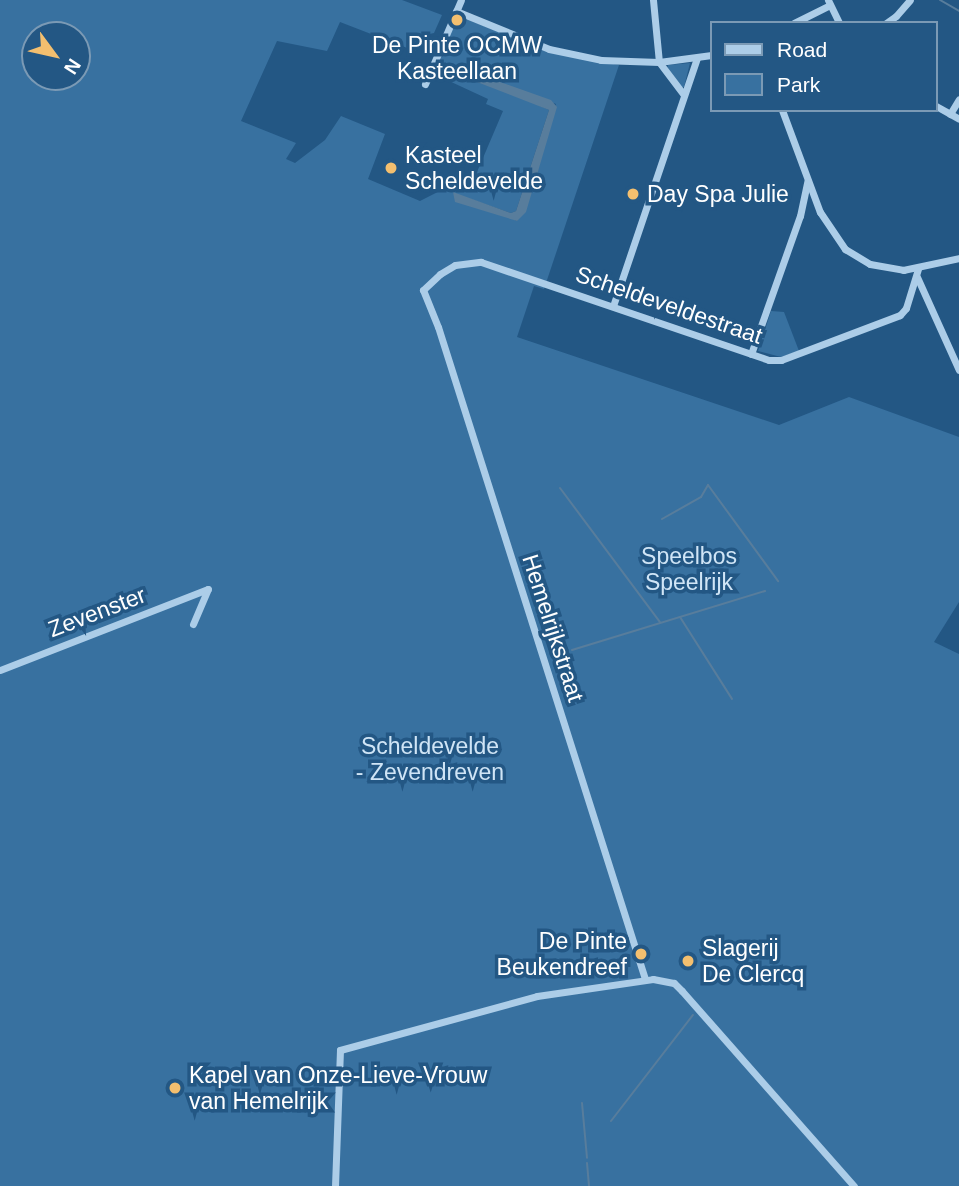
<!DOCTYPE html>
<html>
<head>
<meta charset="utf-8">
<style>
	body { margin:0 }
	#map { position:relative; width:959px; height:1186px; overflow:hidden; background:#235784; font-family:Helvetica,sans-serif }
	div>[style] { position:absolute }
	.green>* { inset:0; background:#3871a0 }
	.water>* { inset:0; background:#587d9c }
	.stream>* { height:2px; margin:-1px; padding:0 1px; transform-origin:1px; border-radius:1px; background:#587d9c }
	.minor>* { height:7px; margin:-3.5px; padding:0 3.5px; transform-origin:3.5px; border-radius:3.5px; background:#accde8 }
	.dots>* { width:19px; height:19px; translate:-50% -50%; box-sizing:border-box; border:4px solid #235784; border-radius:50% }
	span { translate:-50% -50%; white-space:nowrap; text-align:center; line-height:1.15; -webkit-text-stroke:7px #235784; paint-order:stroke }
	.poi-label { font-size:23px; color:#fff }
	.left { translate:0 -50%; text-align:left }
	.right { translate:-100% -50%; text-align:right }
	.street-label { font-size:23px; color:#fff }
	.park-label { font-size:23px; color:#d0e5f6 }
	.legend { position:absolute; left:710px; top:21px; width:228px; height:91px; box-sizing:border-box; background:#235784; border:2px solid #7b9ab5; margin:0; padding:9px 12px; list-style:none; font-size:21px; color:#fff }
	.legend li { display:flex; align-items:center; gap:14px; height:35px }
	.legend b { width:35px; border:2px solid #7b9ab5 }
	.north { position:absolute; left:21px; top:21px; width:70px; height:70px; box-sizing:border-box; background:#235784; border:2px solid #7b9ab5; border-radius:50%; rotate:123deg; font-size:19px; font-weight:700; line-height:28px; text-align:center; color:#fff }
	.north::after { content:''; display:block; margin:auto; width:24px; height:32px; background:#f3bf6f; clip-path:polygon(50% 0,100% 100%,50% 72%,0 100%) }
</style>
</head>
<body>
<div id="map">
	<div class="green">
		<i style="clip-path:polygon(evenodd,0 0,402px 0,442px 15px,434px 33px,425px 35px,415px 51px,340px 22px,327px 51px,277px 41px,241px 121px,296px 143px,286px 159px,295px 163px,325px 140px,341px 116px,385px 134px,368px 179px,420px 201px,477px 172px,503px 111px,486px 104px,488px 99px,434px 74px,455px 20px,461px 17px,552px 53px,619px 65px,544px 289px,534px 286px,517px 337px,779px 425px,849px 397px,959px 437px,959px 602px,934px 642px,959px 654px,959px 1186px,0 1186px,0 0,35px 35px,77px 35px,77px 77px,35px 77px,35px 35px,0 0,449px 64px,556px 104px,517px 221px,453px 193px,511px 213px,516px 211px,549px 110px,449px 64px)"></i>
		<i style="clip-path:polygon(690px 63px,684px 87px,681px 87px,667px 68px,668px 65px)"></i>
		<i style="clip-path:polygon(771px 311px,784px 312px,799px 351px,781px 357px,758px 351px)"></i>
	</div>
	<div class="water">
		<i style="clip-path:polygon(449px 64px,551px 100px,557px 107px,526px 212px,517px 221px,455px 202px,453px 192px,511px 213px,516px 211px,549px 110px,446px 70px)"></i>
	</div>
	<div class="stream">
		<i style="left:940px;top:0;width:22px;rotate:30deg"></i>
		<i style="left:560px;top:488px;width:167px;rotate:53.3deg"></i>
		<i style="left:662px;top:519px;width:45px;rotate:-29.4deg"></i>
		<i style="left:701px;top:497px;width:14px;rotate:-60deg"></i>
		<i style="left:708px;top:485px;width:119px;rotate:53.9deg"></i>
		<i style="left:680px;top:617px;width:97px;rotate:57.6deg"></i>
		<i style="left:572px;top:650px;width:202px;rotate:-17deg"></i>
		<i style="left:582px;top:1103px;width:55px;rotate:84.8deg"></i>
		<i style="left:611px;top:1121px;width:134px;rotate:-52.3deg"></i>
		<i style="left:587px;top:1163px;width:23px;rotate:85deg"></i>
	</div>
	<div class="minor">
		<i style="left:653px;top:0;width:62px;rotate:84.5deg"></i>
		<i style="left:659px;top:62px;width:41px;rotate:52.9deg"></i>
		<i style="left:828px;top:0;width:25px;rotate:64deg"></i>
		<i style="left:456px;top:11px;width:100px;rotate:22.2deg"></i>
		<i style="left:549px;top:49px;width:53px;rotate:11.9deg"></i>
		<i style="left:601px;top:60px;width:58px;rotate:2deg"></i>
		<i style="left:659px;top:62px;width:53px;rotate:-7.5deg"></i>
		<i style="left:794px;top:23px;width:40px;rotate:-26.6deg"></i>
		<i style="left:886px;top:23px;width:12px;rotate:-35deg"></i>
		<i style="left:896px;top:16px;width:21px;rotate:-49deg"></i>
		<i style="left:425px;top:84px;width:91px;rotate:-66.8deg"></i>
		<i style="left:936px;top:106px;width:26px;rotate:29deg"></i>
		<i style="left:782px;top:110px;width:109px;rotate:69.6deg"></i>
		<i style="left:820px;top:212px;width:45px;rotate:56deg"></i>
		<i style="left:845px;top:249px;width:29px;rotate:31deg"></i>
		<i style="left:870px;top:264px;width:34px;rotate:10deg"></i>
		<i style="left:903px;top:270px;width:57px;rotate:-12.1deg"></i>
		<i style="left:950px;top:114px;width:17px;rotate:-59deg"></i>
		<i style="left:917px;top:277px;width:102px;rotate:65.7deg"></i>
		<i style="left:613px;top:306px;width:262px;rotate:-71.3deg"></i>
		<i style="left:751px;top:354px;width:146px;rotate:-70.5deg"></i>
		<i style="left:800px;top:216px;width:35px;rotate:-78deg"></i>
		<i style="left:193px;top:624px;width:38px;rotate:-67deg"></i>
		<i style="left:0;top:670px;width:223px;rotate:-21.3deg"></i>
		<i style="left:645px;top:979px;width:684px;rotate:-107.61deg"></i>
		<i style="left:438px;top:327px;width:40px;rotate:-112deg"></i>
		<i style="left:423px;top:290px;width:23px;rotate:-43deg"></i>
		<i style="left:440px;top:274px;width:17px;rotate:-31deg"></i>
		<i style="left:455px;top:265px;width:26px;rotate:-7deg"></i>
		<i style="left:481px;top:262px;width:304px;rotate:18.8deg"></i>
		<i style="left:769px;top:360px;width:12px"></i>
		<i style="left:781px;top:360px;width:127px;rotate:-20.7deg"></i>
		<i style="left:900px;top:315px;width:9px;rotate:-49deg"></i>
		<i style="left:906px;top:308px;width:41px;rotate:-72.9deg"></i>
		<i style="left:335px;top:1186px;width:136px;rotate:-87.9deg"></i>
		<i style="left:340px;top:1050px;width:204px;rotate:-15.3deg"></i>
		<i style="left:537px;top:996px;width:117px;rotate:-8.3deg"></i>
		<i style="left:653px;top:979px;width:21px;rotate:11deg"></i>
		<i style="left:674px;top:983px;width:11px;rotate:45deg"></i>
		<i style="left:682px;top:991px;width:260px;rotate:48.6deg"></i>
	</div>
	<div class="dots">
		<i style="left:457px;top:20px;background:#f3bf6f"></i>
		<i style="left:391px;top:168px;background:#f3bf6f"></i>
		<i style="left:633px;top:194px;background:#f3bf6f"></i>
		<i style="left:641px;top:954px;background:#f3bf6f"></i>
		<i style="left:688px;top:961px;background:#f3bf6f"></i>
		<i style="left:175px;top:1088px;background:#f3bf6f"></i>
	</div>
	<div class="poi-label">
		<span style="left:457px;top:58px">De Pinte OCMW<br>Kasteellaan</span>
		<span class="left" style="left:405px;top:168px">Kasteel<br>Scheldevelde</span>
		<span class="left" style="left:647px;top:194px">Day Spa Julie</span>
		<span class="right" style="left:627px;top:954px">De Pinte<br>Beukendreef</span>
		<span class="left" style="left:702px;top:961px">Slagerij<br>De Clercq</span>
		<span class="left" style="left:189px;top:1088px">Kapel van Onze-Lieve-Vrouw<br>van Hemelrijk</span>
	</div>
	<div class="street-label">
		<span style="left:669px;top:305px;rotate:19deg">Scheldeveldestraat</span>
		<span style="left:97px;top:612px;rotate:-21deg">Zevenster</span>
		<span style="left:553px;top:628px;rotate:72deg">Hemelrijkstraat</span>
	</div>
	<div class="park-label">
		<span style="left:689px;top:569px">Speelbos<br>Speelrijk</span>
		<span style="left:430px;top:759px">Scheldevelde<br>- Zevendreven</span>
	</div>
	<ul class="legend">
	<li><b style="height:9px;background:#accde8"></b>Road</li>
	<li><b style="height:19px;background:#3871a0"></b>Park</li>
	</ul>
	<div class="north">N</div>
</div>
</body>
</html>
